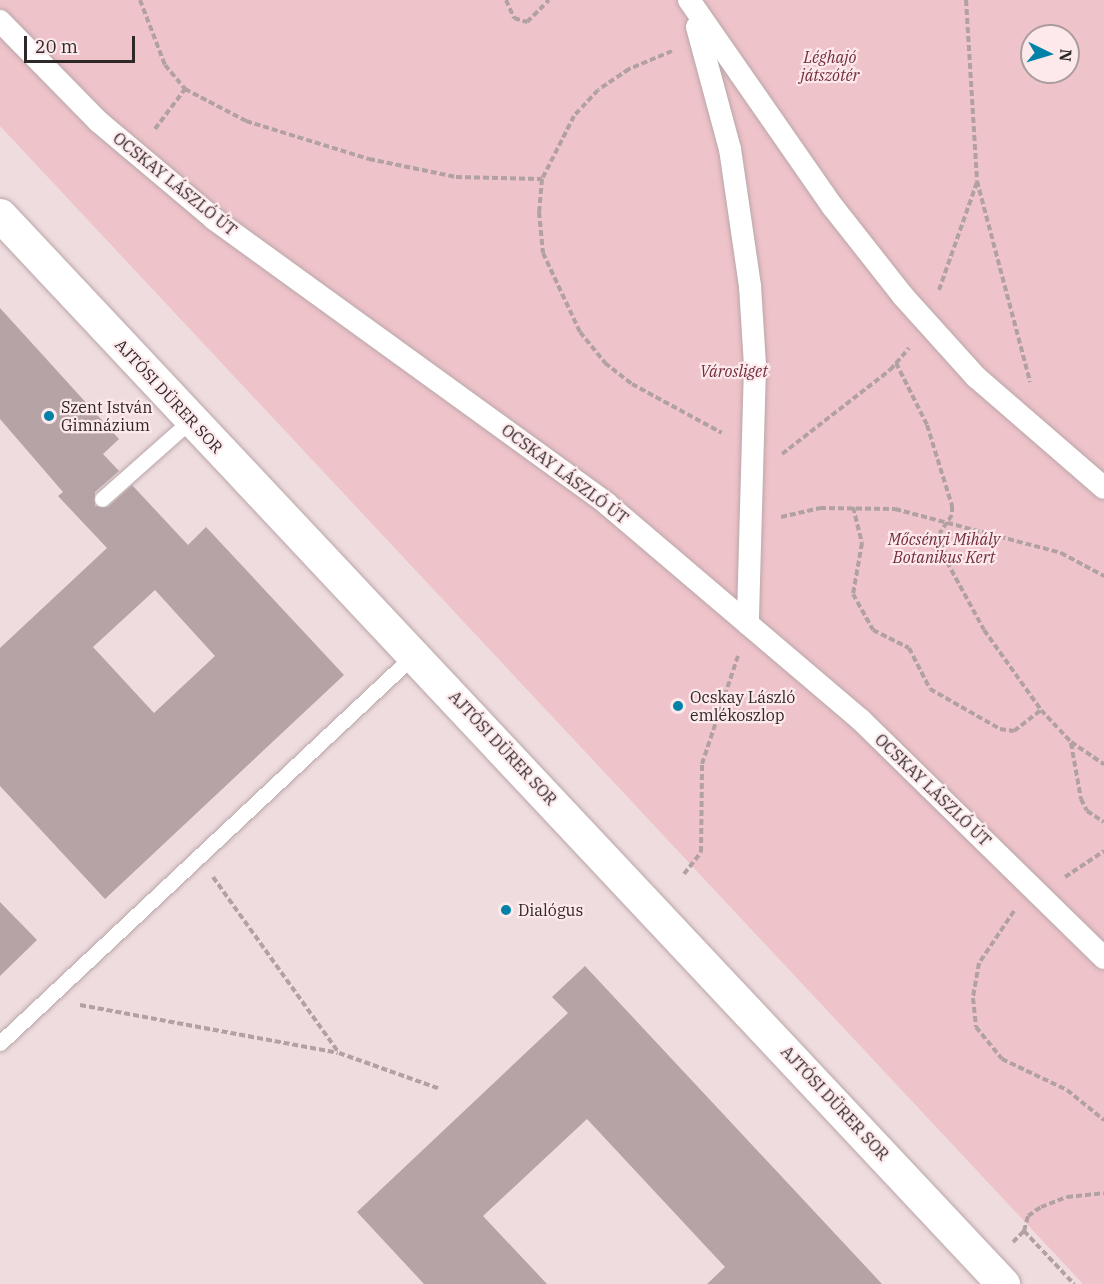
<!DOCTYPE html>
<html>
<head>
<meta charset="utf-8">
<style>
	body { margin:0 }
	#map { position:relative; width:1104px; height:1284px; overflow:hidden; background:#efdcde; font-family:"IBM Plex Serif",serif }
	div>[style] { position:absolute }
	.green>* { inset:0; background:#eec3c9 }
	.building>* { inset:0; background:#b5a3a5 }
	.path>* { height:4px; margin-top:-2px; transform-origin:0; background:repeating-linear-gradient(90deg,#b1a1a3 0 6px,transparent 0 9px) }
	.roads { filter:drop-shadow(0 0 2px #b9a6a9) drop-shadow(0 0 2px #b9a6a9) }
	.service>* { height:15px; margin:-7.5px; padding:0 7.5px; transform-origin:7.5px; border-radius:7.5px; background:#fff }
	.pedestrian>* { height:22px; margin:-11px; padding:0 11px; transform-origin:11px; border-radius:11px; background:#fff }
	.tertiary>* { height:33px; margin:-16.5px; padding:0 16.5px; transform-origin:16.5px; border-radius:16.5px; background:#fff }
	.dots>* { width:16px; height:16px; translate:-50% -50%; box-sizing:border-box; border:3px solid #fde9eb; border-radius:50% }
	span { translate:-50% -50%; white-space:nowrap; text-align:center; line-height:1.15; -webkit-text-stroke:4.5px #fde9eb; paint-order:stroke }
	.park-label { font-size:16px; color:#722d3c; font-style:italic }
	.street-label { font-size:16px; color:#2f2829 }
	.poi-label { font-size:16px; color:#2f2829 }
	.left { translate:0 -50%; text-align:left }
	.north { position:absolute; left:1020px; top:24px; width:60px; height:60px; box-sizing:border-box; background:#fde9eb; border:2px solid #ab9c9d; border-radius:50%; rotate:95deg; font-size:16px; font-weight:700; line-height:24px; text-align:center; color:#2f2829 }
	.north::after { content:''; display:block; margin:auto; width:21px; height:27px; background:#0082a6; clip-path:polygon(50% 0,100% 100%,50% 72%,0 100%) }
	.scale { position:absolute; left:24px; top:36px; width:111px; height:27px; box-sizing:border-box; border:3px solid #2f2829; border-top:0; padding-left:8px; font-size:18px; line-height:21px; white-space:nowrap; color:#2f2829; -webkit-text-stroke:4px #fde9eb; paint-order:stroke }
</style>
</head>
<body>
<div id="map">
	<div class="green">
		<i style="clip-path:polygon(evenodd,0 0,1104px 0,1104px 1284px,1083px 1284px,0 126px,0 0,1032px 36px,1068px 36px,1068px 72px,1032px 72px,1032px 36px)"></i>
	</div>
	<div class="building">
		<i style="clip-path:polygon(evenodd,0 308px,119px 439px,103px 454px,119px 471px,95px 492px,95px 506px,108px 507px,132px 485px,188px 545px,206px 527px,344px 675px,105px 899px,0 786px,0 648px,107px 548px,58px 496px,63px 492px,0 419px,0 308px,155px 590px,215px 656px,154px 713px,93px 647px,155px 590px)"></i>
		<i style="clip-path:polygon(0 902px,37px 940px,0 976px)"></i>
		<i style="clip-path:polygon(585px 966px,882px 1284px,707px 1284px,725px 1267px,587px 1119px,483px 1216px,547px 1284px,424px 1284px,357px 1212px,568px 1013px,552px 997px)"></i>
	</div>
	<div class="path">
		<i style="left:140px;top:0;width:70px;rotate:69deg"></i>
		<i style="left:165px;top:65px;width:31px;rotate:50deg"></i>
		<i style="left:185px;top:89px;width:69px;rotate:27.7deg"></i>
		<i style="left:246px;top:121px;width:129px;rotate:17.2deg"></i>
		<i style="left:369px;top:159px;width:89px;rotate:11.7deg"></i>
		<i style="left:456px;top:177px;width:86px;rotate:1.3deg"></i>
		<i style="left:506px;top:0;width:20px;rotate:66deg"></i>
		<i style="left:514px;top:18px;width:14px;rotate:17deg"></i>
		<i style="left:527px;top:22px;width:31px;rotate:-45deg"></i>
		<i style="left:966px;top:0;width:181px;rotate:86.5deg"></i>
		<i style="left:977px;top:181px;width:208px;rotate:75.2deg"></i>
		<i style="left:672px;top:51px;width:47px;rotate:157.3deg"></i>
		<i style="left:629px;top:69px;width:37px;rotate:146deg"></i>
		<i style="left:598px;top:90px;width:35px;rotate:133deg"></i>
		<i style="left:574px;top:116px;width:71px;rotate:116.9deg"></i>
		<i style="left:542px;top:179px;width:33px;rotate:95deg"></i>
		<i style="left:539px;top:212px;width:41px;rotate:84.4deg"></i>
		<i style="left:543px;top:253px;width:87px;rotate:64.9deg"></i>
		<i style="left:580px;top:332px;width:40px;rotate:51deg"></i>
		<i style="left:605px;top:363px;width:34px;rotate:38deg"></i>
		<i style="left:632px;top:384px;width:102px;rotate:28.6deg"></i>
		<i style="left:155px;top:129px;width:50px;rotate:-53.1deg"></i>
		<i style="left:939px;top:290px;width:114px;rotate:-70.6deg"></i>
		<i style="left:896px;top:363px;width:69px;rotate:63.4deg"></i>
		<i style="left:927px;top:425px;width:85px;rotate:72.8deg"></i>
		<i style="left:952px;top:506px;width:9px;rotate:90deg"></i>
		<i style="left:952px;top:515px;width:22px;rotate:124deg"></i>
		<i style="left:940px;top:533px;width:30px;rotate:76deg"></i>
		<i style="left:947px;top:562px;width:77px;rotate:61.4deg"></i>
		<i style="left:984px;top:630px;width:98px;rotate:54.5deg"></i>
		<i style="left:1041px;top:710px;width:44px;rotate:46.8deg"></i>
		<i style="left:1071px;top:742px;width:40px;rotate:34deg"></i>
		<i style="left:782px;top:454px;width:137px;rotate:-37.9deg"></i>
		<i style="left:890px;top:370px;width:29px;rotate:-49deg"></i>
		<i style="left:853px;top:507px;width:37px;rotate:76deg"></i>
		<i style="left:862px;top:543px;width:52px;rotate:100deg"></i>
		<i style="left:853px;top:594px;width:41px;rotate:60.9deg"></i>
		<i style="left:873px;top:630px;width:40px;rotate:26.6deg"></i>
		<i style="left:909px;top:648px;width:46px;rotate:62.9deg"></i>
		<i style="left:930px;top:689px;width:81px;rotate:29.7deg"></i>
		<i style="left:1000px;top:729px;width:14px;rotate:8deg"></i>
		<i style="left:1014px;top:731px;width:34px;rotate:-38deg"></i>
		<i style="left:781px;top:517px;width:40px;rotate:-13deg"></i>
		<i style="left:820px;top:508px;width:75px;rotate:0.8deg"></i>
		<i style="left:895px;top:509px;width:172px;rotate:14.8deg"></i>
		<i style="left:1061px;top:553px;width:49px;rotate:28.1deg"></i>
		<i style="left:1071px;top:743px;width:57px;rotate:79.9deg"></i>
		<i style="left:1081px;top:799px;width:13px;rotate:63deg"></i>
		<i style="left:1087px;top:811px;width:20px;rotate:33deg"></i>
		<i style="left:684px;top:874px;width:28px;rotate:-52deg"></i>
		<i style="left:701px;top:852px;width:88px;rotate:-89.3deg"></i>
		<i style="left:702px;top:764px;width:114px;rotate:-71.6deg"></i>
		<i style="left:213px;top:877px;width:216px;rotate:54.4deg"></i>
		<i style="left:339px;top:1053px;width:107px;rotate:19.6deg"></i>
		<i style="left:1065px;top:877px;width:47px;rotate:-33.7deg"></i>
		<i style="left:1014px;top:911px;width:63px;rotate:123.9deg"></i>
		<i style="left:979px;top:963px;width:36px;rotate:100deg"></i>
		<i style="left:973px;top:998px;width:29px;rotate:84deg"></i>
		<i style="left:976px;top:1027px;width:41px;rotate:50.9deg"></i>
		<i style="left:1002px;top:1059px;width:72px;rotate:25.5deg"></i>
		<i style="left:1067px;top:1090px;width:48px;rotate:39deg"></i>
		<i style="left:80px;top:1005px;width:262px;rotate:10.5deg"></i>
		<i style="left:1024px;top:1231px;width:73px;rotate:46.7deg"></i>
		<i style="left:1013px;top:1242px;width:16px;rotate:-45deg"></i>
		<i style="left:1024px;top:1231px;width:16px;rotate:-75deg"></i>
		<i style="left:1028px;top:1216px;width:16px;rotate:-35deg"></i>
		<i style="left:1041px;top:1207px;width:28px;rotate:-21deg"></i>
		<i style="left:1067px;top:1197px;width:37px;rotate:-6deg"></i>
	</div>
	<div class="roads">
		<div class="service">
			<i style="left:102px;top:499px;width:119px;rotate:-41.6deg"></i>
			<i style="left:0;top:1043px;width:569px;rotate:-43.15deg"></i>
		</div>
		<div class="pedestrian">
			<i style="left:689px;top:0;width:252px;rotate:55.2deg"></i>
			<i style="left:833px;top:207px;width:113px;rotate:51.8deg"></i>
			<i style="left:903px;top:296px;width:109px;rotate:48deg"></i>
			<i style="left:976px;top:377px;width:169px;rotate:40.9deg"></i>
			<i style="left:0;top:21px;width:141px;rotate:45.6deg"></i>
			<i style="left:99px;top:122px;width:150px;rotate:40.1deg"></i>
			<i style="left:214px;top:219px;width:485px;rotate:35.9deg"></i>
			<i style="left:607px;top:504px;width:333px;rotate:40.4deg"></i>
			<i style="left:861px;top:720px;width:340px;rotate:44.4deg"></i>
			<i style="left:697px;top:27px;width:126px;rotate:74.9deg"></i>
			<i style="left:730px;top:149px;width:138px;rotate:81.7deg"></i>
			<i style="left:750px;top:286px;width:80px;rotate:86.4deg"></i>
			<i style="left:755px;top:366px;width:258px;rotate:91.6deg"></i>
		</div>
		<div class="tertiary">
			<i style="left:0;top:215px;width:1466px;rotate:46.82deg"></i>
		</div>
	</div>
	<div class="dots">
		<i style="left:49px;top:416px;background:#0082a6"></i>
		<i style="left:678px;top:706px;background:#0082a6"></i>
		<i style="left:506px;top:910px;background:#0082a6"></i>
	</div>
	<div class="park-label">
		<span style="left:830px;top:66px">Léghajó<br>játszótér</span>
		<span style="left:734px;top:371px">Városliget</span>
		<span style="left:944px;top:548px">Mőcsényi Mihály<br>Botanikus Kert</span>
	</div>
	<div class="street-label">
		<span style="left:175px;top:184px;rotate:39deg">OCSKAY LÁSZLÓ ÚT</span>
		<span style="left:169px;top:396px;rotate:47deg">AJTÓSI DÜRER SOR</span>
		<span style="left:565px;top:474px;rotate:37deg">OCSKAY LÁSZLÓ ÚT</span>
		<span style="left:503px;top:748px;rotate:47deg">AJTÓSI DÜRER SOR</span>
		<span style="left:933px;top:790px;rotate:44deg">OCSKAY LÁSZLÓ ÚT</span>
		<span style="left:835px;top:1103px;rotate:47deg">AJTÓSI DÜRER SOR</span>
	</div>
	<div class="poi-label">
		<span class="left" style="left:61px;top:416px">Szent István<br>Gimnázium</span>
		<span class="left" style="left:690px;top:706px">Ocskay László<br>emlékoszlop</span>
		<span class="left" style="left:518px;top:910px">Dialógus</span>
	</div>
	<div class="north">N</div>
	<div class="scale">20 m</div>
</div>
</body>
</html>
